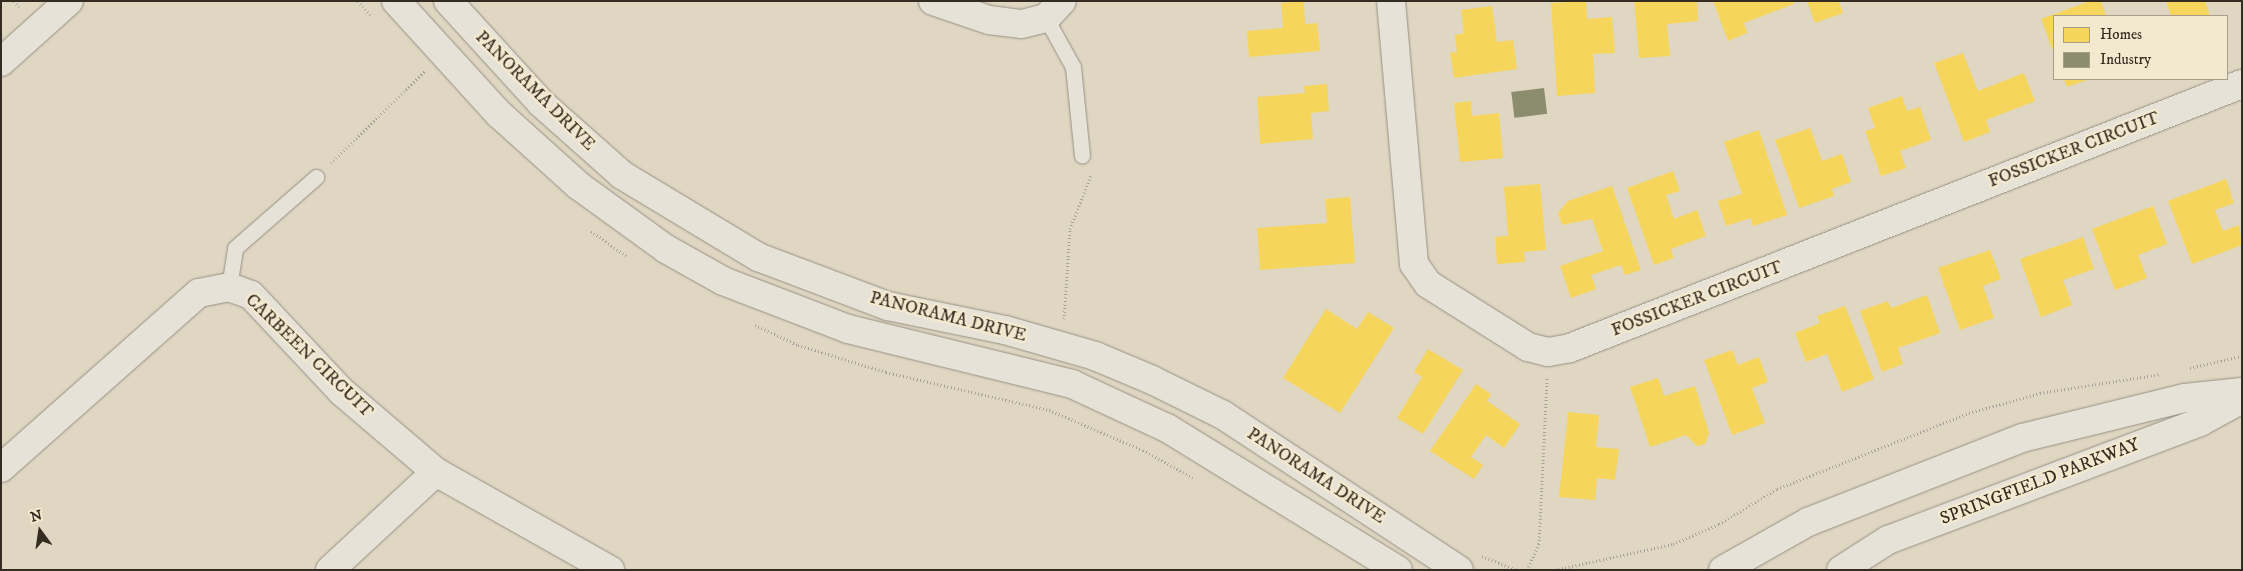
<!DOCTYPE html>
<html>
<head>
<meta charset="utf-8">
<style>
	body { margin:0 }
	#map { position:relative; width:2243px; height:571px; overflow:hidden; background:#e0d7c2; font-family:"IM FELL DW Pica",serif }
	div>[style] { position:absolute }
	.homes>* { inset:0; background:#f6d55c }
	.industry>* { inset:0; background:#8c8c6e; transform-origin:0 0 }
	.path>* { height:3px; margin-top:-1.5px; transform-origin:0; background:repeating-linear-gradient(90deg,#a7a39a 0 1px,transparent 0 3.5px) }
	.roads { filter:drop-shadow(0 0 1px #969083) drop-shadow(0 0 1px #969083) }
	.lane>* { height:15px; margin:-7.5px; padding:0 7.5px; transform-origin:7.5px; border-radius:7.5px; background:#e6e2d7 }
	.street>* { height:28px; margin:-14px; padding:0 14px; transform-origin:14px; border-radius:14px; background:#e6e2d7 }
	.secondary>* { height:28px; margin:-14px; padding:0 14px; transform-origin:14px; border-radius:14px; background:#e6e2d7 }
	span { translate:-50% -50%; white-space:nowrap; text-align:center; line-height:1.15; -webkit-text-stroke:5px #f3e9cf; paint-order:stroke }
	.street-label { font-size:18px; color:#352c21 }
	.frame { position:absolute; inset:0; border:2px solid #352c21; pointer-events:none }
	.legend { position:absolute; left:2053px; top:15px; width:175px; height:65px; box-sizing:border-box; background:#f3e9cf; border:1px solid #a79d89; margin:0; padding:6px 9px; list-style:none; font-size:15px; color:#352c21 }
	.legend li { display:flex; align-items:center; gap:10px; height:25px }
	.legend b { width:25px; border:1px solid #a79d89 }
	.north { position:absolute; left:15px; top:506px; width:50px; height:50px; -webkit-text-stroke:4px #f3e9cf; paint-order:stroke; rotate:346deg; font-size:14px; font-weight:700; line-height:20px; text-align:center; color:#352c21 }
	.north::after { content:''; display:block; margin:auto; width:18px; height:22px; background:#352c21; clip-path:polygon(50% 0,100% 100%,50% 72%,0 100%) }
</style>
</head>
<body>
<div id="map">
	<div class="homes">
		<i style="clip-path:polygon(1304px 1px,1305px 24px,1317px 23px,1320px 51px,1249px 57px,1247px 31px,1283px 28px,1281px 3px)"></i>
		<i style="clip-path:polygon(1586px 1px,1587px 19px,1612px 17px,1615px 53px,1593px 54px,1595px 93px,1557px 96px,1551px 3px)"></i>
		<i style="clip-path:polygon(1634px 1px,1697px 1px,1698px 21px,1667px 24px,1670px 56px,1639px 58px)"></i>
		<i style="clip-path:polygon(1713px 1px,1793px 1px,1794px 4px,1744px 23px,1747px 33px,1728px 41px)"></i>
		<i style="clip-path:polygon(1807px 1px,1839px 1px,1843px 13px,1815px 23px)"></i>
		<i style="clip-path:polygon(2090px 1px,2101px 1px,2106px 16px,2054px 16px,2054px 53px,2041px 19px)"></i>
		<i style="clip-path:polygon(2166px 1px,2205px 1px,2210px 16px,2171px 16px)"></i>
		<i style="clip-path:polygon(1492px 6px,1497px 42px,1513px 40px,1517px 69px,1454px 78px,1450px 53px,1457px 52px,1455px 35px,1464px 33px,1461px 10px)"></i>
		<i style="clip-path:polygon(1963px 53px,1978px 91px,2024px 73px,2035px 101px,1986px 120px,1990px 132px,1964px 142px,1934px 63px)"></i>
		<i style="clip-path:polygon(2064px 79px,2090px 79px,2067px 87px)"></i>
		<i style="clip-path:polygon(1327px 84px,1329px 111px,1311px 113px,1313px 139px,1260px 144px,1257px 97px,1305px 93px,1304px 86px)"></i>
		<i style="clip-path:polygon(1902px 96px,1907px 111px,1920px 107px,1931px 140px,1900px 151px,1906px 168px,1881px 176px,1865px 131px,1875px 128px,1868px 108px)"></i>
		<i style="clip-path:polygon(1471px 101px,1472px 116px,1499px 113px,1503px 158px,1460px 162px,1454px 103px)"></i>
		<i style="clip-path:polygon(1810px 128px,1822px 161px,1842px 154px,1851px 182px,1832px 189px,1834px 196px,1799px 208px,1775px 140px)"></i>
		<i style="clip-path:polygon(1759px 130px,1787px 215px,1753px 226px,1751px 218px,1726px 226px,1718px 201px,1742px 194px,1724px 142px)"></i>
		<i style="clip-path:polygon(1673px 171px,1680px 191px,1666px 195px,1674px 219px,1697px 210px,1706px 236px,1671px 249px,1674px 258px,1654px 265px,1627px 188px)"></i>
		<i style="clip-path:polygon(2226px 179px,2234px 203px,2215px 210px,2223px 231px,2239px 225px,2242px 245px,2192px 264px,2168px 201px)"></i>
		<i style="clip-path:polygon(1540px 184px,1546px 250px,1524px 252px,1525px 262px,1497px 264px,1495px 237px,1508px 236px,1504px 187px)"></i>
		<i style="clip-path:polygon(1612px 186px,1641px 270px,1625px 275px,1621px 265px,1591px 275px,1596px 289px,1571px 298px,1560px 266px,1603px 251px,1592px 219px,1562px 225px,1558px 213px,1568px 201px)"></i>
		<i style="clip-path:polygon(1350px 197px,1355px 263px,1260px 270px,1257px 228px,1327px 223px,1325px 199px)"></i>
		<i style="clip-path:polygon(2153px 206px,2167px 244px,2138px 255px,2147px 278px,2115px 290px,2092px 229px)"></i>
		<i style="clip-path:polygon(2083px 237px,2094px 269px,2063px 280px,2072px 305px,2041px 317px,2020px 259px)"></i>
		<i style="clip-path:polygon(1990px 250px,2001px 279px,1983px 286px,1994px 318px,1960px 330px,1938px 268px)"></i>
		<i style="clip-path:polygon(1927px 295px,1940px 333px,1898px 348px,1903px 364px,1882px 372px,1860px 311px,1888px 301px,1891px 308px)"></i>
		<i style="clip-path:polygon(1845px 306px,1874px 379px,1842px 392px,1827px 354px,1806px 362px,1795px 333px,1820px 323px,1817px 316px)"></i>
		<i style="clip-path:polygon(1326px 309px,1357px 329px,1368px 312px,1394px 328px,1340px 413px,1283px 378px)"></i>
		<i style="clip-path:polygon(1428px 349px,1463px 370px,1423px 434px,1397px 418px,1422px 377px,1414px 372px)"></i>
		<i style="clip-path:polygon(1732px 350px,1738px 365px,1759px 357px,1768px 382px,1752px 388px,1765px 423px,1732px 435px,1704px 360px)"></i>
		<i style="clip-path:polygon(1658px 378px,1664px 396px,1695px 386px,1709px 433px,1705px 444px,1697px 446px,1686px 435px,1650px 447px,1630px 387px)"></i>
		<i style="clip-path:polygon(1476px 384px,1491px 394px,1487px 401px,1520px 424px,1504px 448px,1486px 435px,1471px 457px,1483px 465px,1474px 479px,1430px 451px)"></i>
		<i style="clip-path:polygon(1568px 412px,1599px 415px,1596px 447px,1619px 449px,1615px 480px,1597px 478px,1595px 500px,1559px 497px)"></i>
	</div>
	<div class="industry">
		<i style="left:1544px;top:88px;width:26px;height:33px;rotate:83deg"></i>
	</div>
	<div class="path">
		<i style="left:14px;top:1px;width:9px;rotate:49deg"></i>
		<i style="left:358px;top:1px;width:21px;rotate:49deg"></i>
		<i style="left:331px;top:163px;width:132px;rotate:-44.4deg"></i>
		<i style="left:591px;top:231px;width:43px;rotate:35.5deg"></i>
		<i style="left:1064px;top:319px;width:90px;rotate:-86.2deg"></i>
		<i style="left:1070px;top:229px;width:58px;rotate:-68.7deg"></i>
		<i style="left:755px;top:325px;width:47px;rotate:24.9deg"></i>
		<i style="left:798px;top:345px;width:92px;rotate:17.1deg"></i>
		<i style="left:886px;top:372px;width:167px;rotate:13.1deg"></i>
		<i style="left:1049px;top:410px;width:102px;rotate:23.1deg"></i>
		<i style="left:1143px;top:450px;width:57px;rotate:29.2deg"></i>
		<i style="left:2190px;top:368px;width:53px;rotate:-13deg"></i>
		<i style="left:1482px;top:556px;width:38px;rotate:22deg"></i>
		<i style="left:1527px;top:570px;width:29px;rotate:-65deg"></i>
		<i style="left:1539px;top:544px;width:166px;rotate:-87.2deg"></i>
		<i style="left:1555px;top:570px;width:121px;rotate:-12.4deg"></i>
		<i style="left:1673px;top:544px;width:50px;rotate:-23.5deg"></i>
		<i style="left:1719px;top:524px;width:68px;rotate:-31.1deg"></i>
		<i style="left:1777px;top:489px;width:206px;rotate:-21.6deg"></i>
		<i style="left:1969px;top:413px;width:74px;rotate:-15.7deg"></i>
		<i style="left:2040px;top:393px;width:122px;rotate:-8.9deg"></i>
	</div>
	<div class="roads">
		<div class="lane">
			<i style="left:1046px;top:18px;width:56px;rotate:61.1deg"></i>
			<i style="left:1073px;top:67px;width:89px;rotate:84.2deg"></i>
			<i style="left:229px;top:287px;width:39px;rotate:-81deg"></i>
			<i style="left:235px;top:248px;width:108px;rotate:-41.2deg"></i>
		</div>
		<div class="street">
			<i style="left:933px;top:1px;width:59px;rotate:18.7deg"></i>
			<i style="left:989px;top:20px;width:33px;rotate:7deg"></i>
			<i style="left:1022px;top:24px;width:25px;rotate:-14deg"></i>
			<i style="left:1046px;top:18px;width:23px;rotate:-47deg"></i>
			<i style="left:1391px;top:1px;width:264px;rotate:85deg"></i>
			<i style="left:1414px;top:264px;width:24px;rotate:55deg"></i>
			<i style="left:1428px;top:284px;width:118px;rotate:32.2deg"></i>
			<i style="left:1528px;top:347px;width:21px;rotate:14deg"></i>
			<i style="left:1548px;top:352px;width:22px;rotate:-10deg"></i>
			<i style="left:1570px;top:348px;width:722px;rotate:-21.45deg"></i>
			<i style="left:1px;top:62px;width:91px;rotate:-41.9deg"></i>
			<i style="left:1px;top:468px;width:264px;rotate:-41.5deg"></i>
			<i style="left:199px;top:293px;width:31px;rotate:-11deg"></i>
			<i style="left:229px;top:287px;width:23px;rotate:20deg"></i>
			<i style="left:251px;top:295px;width:132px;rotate:46.8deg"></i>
			<i style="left:341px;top:391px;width:125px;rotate:40.5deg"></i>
			<i style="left:436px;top:472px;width:200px;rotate:29.4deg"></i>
			<i style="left:330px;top:570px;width:144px;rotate:-42.8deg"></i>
		</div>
		<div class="secondary">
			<i style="left:396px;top:1px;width:153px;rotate:47.7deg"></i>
			<i style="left:499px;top:114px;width:108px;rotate:42deg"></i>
			<i style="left:579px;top:186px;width:107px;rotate:35.9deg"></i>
			<i style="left:666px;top:249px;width:65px;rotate:29.3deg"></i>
			<i style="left:723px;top:281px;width:134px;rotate:21deg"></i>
			<i style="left:848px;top:329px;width:231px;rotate:13.8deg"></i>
			<i style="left:1072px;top:384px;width:105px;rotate:24.9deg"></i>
			<i style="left:1167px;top:428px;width:271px;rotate:31.6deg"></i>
			<i style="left:448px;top:1px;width:138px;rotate:47.6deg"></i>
			<i style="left:541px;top:103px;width:108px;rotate:41.6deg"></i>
			<i style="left:622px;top:175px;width:159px;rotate:31.1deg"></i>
			<i style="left:758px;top:257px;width:139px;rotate:20.7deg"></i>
			<i style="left:888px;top:306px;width:119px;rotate:11.6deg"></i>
			<i style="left:1005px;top:330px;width:94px;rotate:16.1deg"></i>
			<i style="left:1095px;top:356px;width:62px;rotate:22.8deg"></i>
			<i style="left:1152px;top:380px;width:79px;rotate:26.2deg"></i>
			<i style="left:1223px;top:415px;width:282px;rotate:33.3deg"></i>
			<i style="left:1723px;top:570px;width:98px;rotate:-29.5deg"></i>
			<i style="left:1808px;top:522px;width:230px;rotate:-21.4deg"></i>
			<i style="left:2022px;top:438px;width:168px;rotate:-13.8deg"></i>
			<i style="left:2185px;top:398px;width:57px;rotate:-6deg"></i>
			<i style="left:1841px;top:570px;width:56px;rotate:-32.6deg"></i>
			<i style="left:1888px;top:540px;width:334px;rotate:-20.7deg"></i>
			<i style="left:2200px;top:422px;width:48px;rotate:-28.7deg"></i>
		</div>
	</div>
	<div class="street-label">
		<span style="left:535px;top:91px;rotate:45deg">PANORAMA DRIVE</span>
		<span style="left:2074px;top:150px;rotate:-21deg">FOSSICKER CIRCUIT</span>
		<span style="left:1697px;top:299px;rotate:-21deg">FOSSICKER CIRCUIT</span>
		<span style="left:948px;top:317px;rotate:14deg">PANORAMA DRIVE</span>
		<span style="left:309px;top:356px;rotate:44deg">CARBEEN CIRCUIT</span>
		<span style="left:1316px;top:476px;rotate:33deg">PANORAMA DRIVE</span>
		<span style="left:2040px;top:482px;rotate:-21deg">SPRINGFIELD PARKWAY</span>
	</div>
	<div class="frame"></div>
	<ul class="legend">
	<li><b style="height:14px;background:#f6d55c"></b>Homes</li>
	<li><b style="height:14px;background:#8c8c6e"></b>Industry</li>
	</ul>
	<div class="north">N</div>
</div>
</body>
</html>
